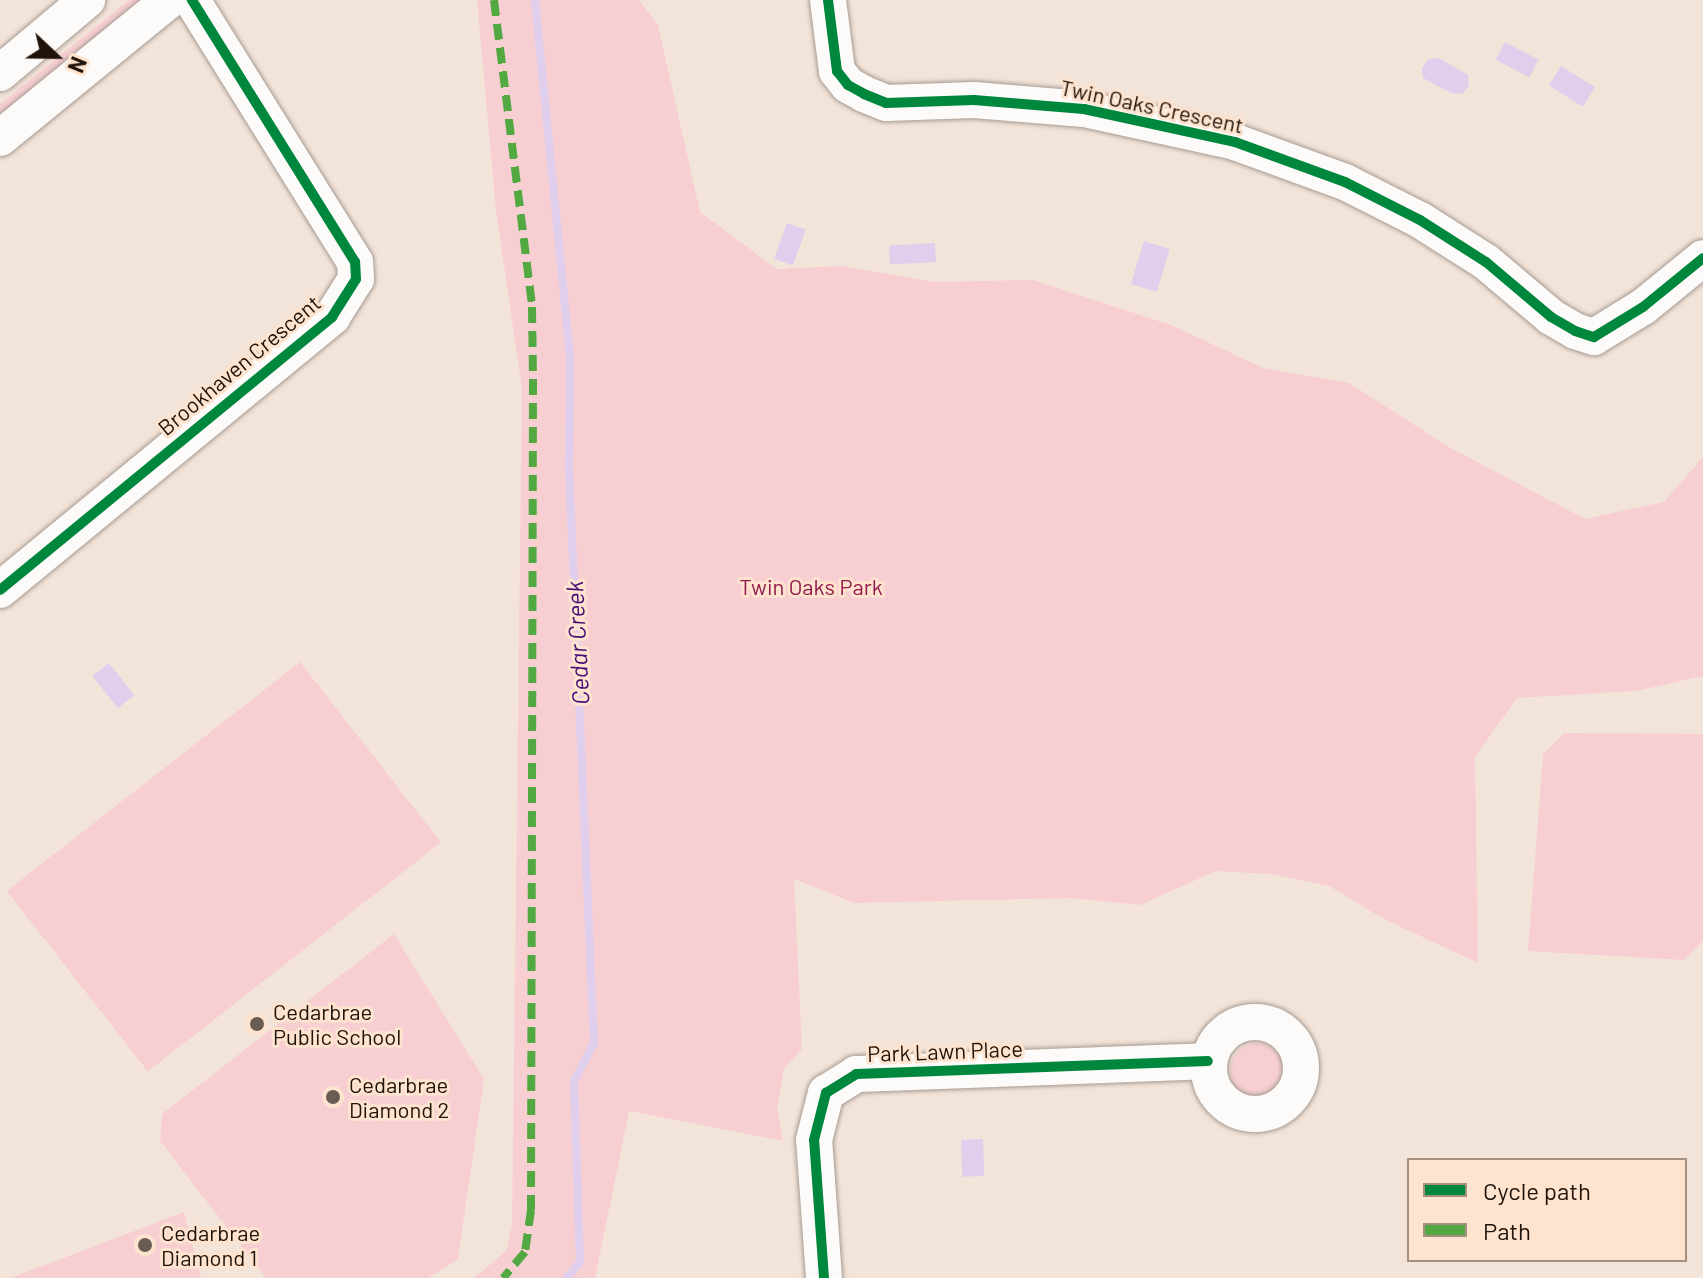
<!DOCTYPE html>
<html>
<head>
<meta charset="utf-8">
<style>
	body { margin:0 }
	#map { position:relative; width:1703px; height:1278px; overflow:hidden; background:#f3e4d9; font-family:Barlow,sans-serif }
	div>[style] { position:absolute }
	.green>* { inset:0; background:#f7cfd3; transform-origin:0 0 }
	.round { border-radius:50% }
	.water>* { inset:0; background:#dfcfed; transform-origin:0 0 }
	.stream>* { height:8px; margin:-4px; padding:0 4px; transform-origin:4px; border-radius:4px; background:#dfcfed }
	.roads { filter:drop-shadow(0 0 2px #a79b92) drop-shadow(0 0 2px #a79b92) }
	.minor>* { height:36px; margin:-18px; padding:0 18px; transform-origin:18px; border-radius:18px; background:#fdfbf9 }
	.minor>.ring { margin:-18px; padding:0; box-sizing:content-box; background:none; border:36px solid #fdfbf9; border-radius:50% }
	.quiet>* { height:8px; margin-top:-4px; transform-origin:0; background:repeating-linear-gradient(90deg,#52a841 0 16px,transparent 0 24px) }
	.cycleway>* { height:10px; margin:-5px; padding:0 5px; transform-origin:5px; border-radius:5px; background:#00873e }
	.dots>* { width:22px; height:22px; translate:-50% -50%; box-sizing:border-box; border:4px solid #fee3ce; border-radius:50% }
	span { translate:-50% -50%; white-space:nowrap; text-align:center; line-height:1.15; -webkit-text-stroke:6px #fee3ce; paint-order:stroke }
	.street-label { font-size:22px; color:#1f130a }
	.park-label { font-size:22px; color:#921a4e }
	.poi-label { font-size:22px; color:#1f130a }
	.left { translate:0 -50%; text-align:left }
	.water-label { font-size:24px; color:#440e77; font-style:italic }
	.legend { position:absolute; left:1407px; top:1158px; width:280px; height:104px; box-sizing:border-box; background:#fee3ce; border:2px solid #a59080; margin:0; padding:10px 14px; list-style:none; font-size:24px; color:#1f130a }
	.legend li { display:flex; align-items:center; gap:16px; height:40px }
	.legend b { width:40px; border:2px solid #a59080 }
	.north { position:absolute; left:16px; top:16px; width:80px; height:80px; -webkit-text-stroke:6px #fee3ce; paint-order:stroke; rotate:112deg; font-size:22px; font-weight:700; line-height:32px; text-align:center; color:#1f130a }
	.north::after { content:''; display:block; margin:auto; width:28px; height:36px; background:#1f130a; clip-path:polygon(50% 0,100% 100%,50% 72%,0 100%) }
</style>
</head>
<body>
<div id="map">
	<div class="green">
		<i style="clip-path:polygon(129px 0,141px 0,0 128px,0 104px)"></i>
		<i style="clip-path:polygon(477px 0,639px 0,658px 25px,700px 212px,777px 269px,843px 266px,935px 282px,1033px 280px,1171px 325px,1263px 368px,1349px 383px,1449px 447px,1585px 519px,1664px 502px,1703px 457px,1703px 676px,1636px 691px,1517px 698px,1475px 757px,1478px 963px,1382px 918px,1329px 886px,1270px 874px,1216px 871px,1140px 905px,1069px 898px,854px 903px,794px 879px,802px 1049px,784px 1068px,777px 1110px,783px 1141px,629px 1111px,595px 1278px,474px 1278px,506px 1251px,512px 1225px,522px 389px,496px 211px)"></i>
		<i style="left:300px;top:662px;width:229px;height:372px;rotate:52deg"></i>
		<i style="clip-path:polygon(1564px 733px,1703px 734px,1703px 941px,1684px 960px,1528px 951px,1543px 754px)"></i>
		<i style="clip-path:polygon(394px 934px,484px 1079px,458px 1259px,428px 1278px,266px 1278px,160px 1141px,162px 1114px)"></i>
		<i class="round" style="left:1230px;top:1043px;width:56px;height:56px"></i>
		<i style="clip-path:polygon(184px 1212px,201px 1278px,11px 1278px)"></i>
	</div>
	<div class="water">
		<i style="left:1505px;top:42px;width:38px;height:20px;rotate:28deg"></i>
		<i style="clip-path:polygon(1439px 58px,1468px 75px,1469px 86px,1462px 94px,1451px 93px,1423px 78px,1422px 68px,1428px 59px)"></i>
		<i style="left:1561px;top:66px;width:40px;height:23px;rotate:32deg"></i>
		<i style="left:787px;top:223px;width:20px;height:38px;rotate:20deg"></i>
		<i style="left:1144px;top:241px;width:27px;height:45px;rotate:17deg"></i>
		<i style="left:935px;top:243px;width:19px;height:46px;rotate:87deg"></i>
		<i style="left:109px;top:663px;width:41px;height:21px;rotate:52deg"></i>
		<i style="left:983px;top:1139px;width:37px;height:22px;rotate:88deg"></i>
	</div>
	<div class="stream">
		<i style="left:535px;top:0;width:356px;rotate:84.4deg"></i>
		<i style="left:570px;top:354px;width:115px;rotate:90.5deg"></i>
		<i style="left:569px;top:469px;width:575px;rotate:87.51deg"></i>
		<i style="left:594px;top:1043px;width:43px;rotate:117.8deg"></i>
		<i style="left:574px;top:1081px;width:181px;rotate:88.1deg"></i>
		<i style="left:580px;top:1262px;width:21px;rotate:129deg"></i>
	</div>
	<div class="roads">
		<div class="minor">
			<i style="left:828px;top:0;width:72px;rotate:82.8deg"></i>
			<i style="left:837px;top:71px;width:18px;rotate:52deg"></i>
			<i style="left:848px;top:85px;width:18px;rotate:29deg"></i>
			<i style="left:864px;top:94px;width:24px;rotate:22deg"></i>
			<i style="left:886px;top:103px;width:88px;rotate:-2deg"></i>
			<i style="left:974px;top:100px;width:110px;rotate:4.7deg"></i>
			<i style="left:1084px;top:109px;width:155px;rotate:12.3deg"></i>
			<i style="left:1235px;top:142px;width:117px;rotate:20deg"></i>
			<i style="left:1345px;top:182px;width:84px;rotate:26.9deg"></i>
			<i style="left:1420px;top:220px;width:78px;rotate:32.5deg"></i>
			<i style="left:1486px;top:262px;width:85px;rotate:40.2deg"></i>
			<i style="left:1551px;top:317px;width:28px;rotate:30deg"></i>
			<i style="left:1575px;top:331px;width:20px;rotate:18deg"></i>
			<i style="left:1594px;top:337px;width:57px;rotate:-31.5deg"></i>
			<i style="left:1643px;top:307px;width:77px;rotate:-39.2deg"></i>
			<i style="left:0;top:73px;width:114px;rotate:-40deg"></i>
			<i style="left:0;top:138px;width:218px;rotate:-39.2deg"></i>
			<i style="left:0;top:590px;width:430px;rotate:-39.4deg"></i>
			<i style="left:332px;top:317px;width:45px;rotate:-57.7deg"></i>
			<i style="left:356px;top:279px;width:17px;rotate:-93deg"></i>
			<i style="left:355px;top:262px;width:309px;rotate:-121.9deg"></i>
			<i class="ring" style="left:1209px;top:1022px;width:56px;height:56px"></i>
			<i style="left:824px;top:1278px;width:138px;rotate:-94.1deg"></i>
			<i style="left:814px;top:1140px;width:49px;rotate:-75.7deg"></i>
			<i style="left:826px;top:1093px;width:36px;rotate:-32deg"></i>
			<i style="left:856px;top:1074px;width:352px;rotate:-2.1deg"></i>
		</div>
	</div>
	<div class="quiet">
		<i style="left:494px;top:0;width:309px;rotate:82.9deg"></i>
		<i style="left:532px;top:307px;width:72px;rotate:89.2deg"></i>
		<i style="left:533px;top:379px;width:831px;rotate:90.14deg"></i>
		<i style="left:531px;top:1210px;width:42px;rotate:98.1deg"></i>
		<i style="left:525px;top:1252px;width:34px;rotate:130deg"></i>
	</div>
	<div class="cycleway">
		<i style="left:828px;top:0;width:72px;rotate:82.8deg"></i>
		<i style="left:837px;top:71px;width:18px;rotate:52deg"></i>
		<i style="left:848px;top:85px;width:18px;rotate:29deg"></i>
		<i style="left:864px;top:94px;width:24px;rotate:22deg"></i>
		<i style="left:886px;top:103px;width:88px;rotate:-2deg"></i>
		<i style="left:974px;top:100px;width:110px;rotate:4.7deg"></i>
		<i style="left:1084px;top:109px;width:155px;rotate:12.3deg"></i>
		<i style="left:1235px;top:142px;width:117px;rotate:20deg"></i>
		<i style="left:1345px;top:182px;width:84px;rotate:26.9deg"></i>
		<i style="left:1420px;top:220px;width:78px;rotate:32.5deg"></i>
		<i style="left:1486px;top:262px;width:85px;rotate:40.2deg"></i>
		<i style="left:1551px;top:317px;width:28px;rotate:30deg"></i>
		<i style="left:1575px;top:331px;width:20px;rotate:18deg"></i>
		<i style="left:1594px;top:337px;width:57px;rotate:-31.5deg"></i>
		<i style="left:1643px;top:307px;width:77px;rotate:-39.2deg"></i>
		<i style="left:0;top:590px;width:430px;rotate:-39.4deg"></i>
		<i style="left:332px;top:317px;width:45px;rotate:-57.7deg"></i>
		<i style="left:356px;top:279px;width:17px;rotate:-93deg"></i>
		<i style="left:355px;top:262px;width:309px;rotate:-121.9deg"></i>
		<i style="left:824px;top:1278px;width:138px;rotate:-94.1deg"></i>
		<i style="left:814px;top:1140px;width:49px;rotate:-75.7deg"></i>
		<i style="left:826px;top:1093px;width:36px;rotate:-32deg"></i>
		<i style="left:856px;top:1074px;width:352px;rotate:-2.1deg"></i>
	</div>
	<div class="dots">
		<i style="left:257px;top:1024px;background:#695c52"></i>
		<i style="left:333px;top:1097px;background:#695c52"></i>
		<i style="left:145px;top:1245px;background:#695c52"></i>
	</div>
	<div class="street-label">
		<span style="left:1152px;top:106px;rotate:12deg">Twin Oaks Crescent</span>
		<span style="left:239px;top:365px;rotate:-40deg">Brookhaven Crescent</span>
		<span style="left:945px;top:1051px;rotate:-2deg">Park Lawn Place</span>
	</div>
	<div class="park-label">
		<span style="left:811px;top:587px">Twin Oaks Park</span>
	</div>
	<div class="poi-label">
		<span class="left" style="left:273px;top:1024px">Cedarbrae<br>Public School</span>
		<span class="left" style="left:349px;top:1097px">Cedarbrae<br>Diamond 2</span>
		<span class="left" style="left:161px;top:1245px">Cedarbrae<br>Diamond 1</span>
	</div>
	<div class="water-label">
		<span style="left:577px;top:643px;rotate:-93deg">Cedar Creek</span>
	</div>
	<ul class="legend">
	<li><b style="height:10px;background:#00873e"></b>Cycle path</li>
	<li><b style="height:10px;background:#52a841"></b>Path</li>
	</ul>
	<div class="north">N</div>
</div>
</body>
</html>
